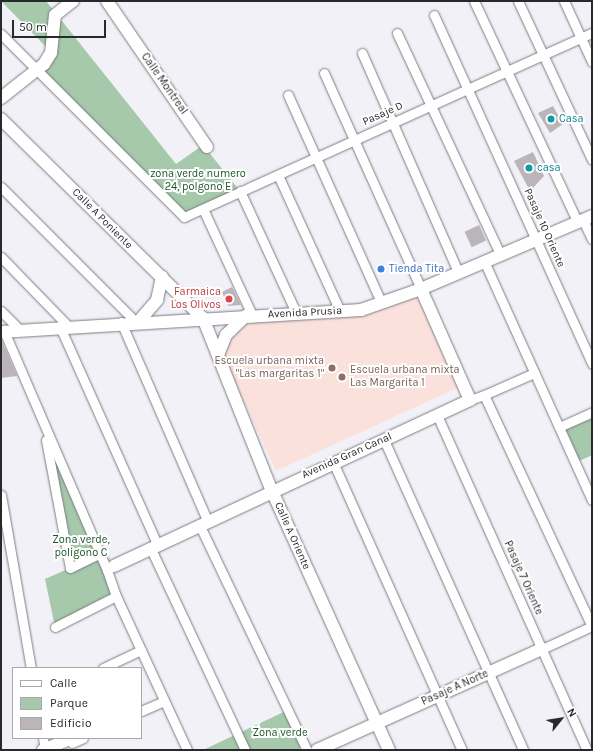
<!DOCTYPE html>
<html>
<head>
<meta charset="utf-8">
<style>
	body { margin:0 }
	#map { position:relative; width:593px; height:751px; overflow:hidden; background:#f1f1f7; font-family:Karla,sans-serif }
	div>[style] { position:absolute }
	.education>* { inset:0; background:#fbe1dc }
	.green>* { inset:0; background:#a5c9aa }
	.building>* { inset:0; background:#bbb5b9; transform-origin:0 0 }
	.roads { filter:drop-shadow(0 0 1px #7c7c82) drop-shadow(0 0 1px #7c7c82) }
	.pedestrian>* { height:9px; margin:-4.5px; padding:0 4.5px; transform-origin:4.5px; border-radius:4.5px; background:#fff }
	.minor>* { height:12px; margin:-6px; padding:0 6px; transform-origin:6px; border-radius:6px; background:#fff }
	.dots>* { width:11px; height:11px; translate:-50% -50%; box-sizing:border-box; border:2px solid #fff; border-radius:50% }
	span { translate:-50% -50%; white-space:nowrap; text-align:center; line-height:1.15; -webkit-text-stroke:4px #fff; paint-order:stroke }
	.street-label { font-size:11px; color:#29292b }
	.culture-label { font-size:11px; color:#0d838f }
	.left { translate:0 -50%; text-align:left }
	.park-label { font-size:11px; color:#1a552a }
	.shop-label { font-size:11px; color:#366cbe }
	.health-label { font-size:11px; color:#be3a42 }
	.right { translate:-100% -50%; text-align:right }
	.education-label { font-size:11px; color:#785e54 }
	.frame { position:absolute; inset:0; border:2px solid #29292b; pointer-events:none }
	.legend { position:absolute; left:12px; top:667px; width:130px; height:72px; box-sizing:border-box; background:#fff; border:1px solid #a9a9aa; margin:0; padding:5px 7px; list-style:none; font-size:12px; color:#29292b }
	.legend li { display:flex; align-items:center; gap:8px; height:20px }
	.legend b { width:20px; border:1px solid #a9a9aa }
	.north { position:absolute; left:541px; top:699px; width:40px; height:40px; -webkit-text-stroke:3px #fff; paint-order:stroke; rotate:60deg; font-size:11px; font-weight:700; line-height:16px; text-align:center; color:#29292b }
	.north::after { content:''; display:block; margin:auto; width:14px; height:18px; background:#29292b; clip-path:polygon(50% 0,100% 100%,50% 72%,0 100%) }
	.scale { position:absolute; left:12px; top:20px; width:94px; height:18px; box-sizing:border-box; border:2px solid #29292b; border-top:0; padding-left:5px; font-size:12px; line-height:14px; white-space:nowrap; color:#29292b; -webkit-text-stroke:3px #fff; paint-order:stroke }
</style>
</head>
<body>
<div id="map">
	<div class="education">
		<i style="clip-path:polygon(418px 297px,457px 388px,276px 471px,227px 365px,224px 347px,243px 322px,359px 314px)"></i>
	</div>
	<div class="green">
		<i style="clip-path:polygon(1px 1px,46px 1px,176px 164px,203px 145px,240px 191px,184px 217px,36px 70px,51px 52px)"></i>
		<i style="clip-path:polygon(592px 412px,592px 455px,575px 463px,559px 427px)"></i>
		<i style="clip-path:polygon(43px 422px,116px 596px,55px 627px,45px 579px,70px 568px)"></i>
		<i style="clip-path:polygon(288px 710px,305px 746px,296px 750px,203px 750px)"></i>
	</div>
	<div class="building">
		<i style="clip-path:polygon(553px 106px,563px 124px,550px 133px,538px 113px)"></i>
		<i style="clip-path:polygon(533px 152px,544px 176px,530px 191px,514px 161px)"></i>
		<i style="left:479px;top:225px;width:17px;height:16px;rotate:65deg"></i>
		<i style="clip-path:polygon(232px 287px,241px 305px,228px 306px,222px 292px)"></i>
		<i style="clip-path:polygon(1px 339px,17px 376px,1px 378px)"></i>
	</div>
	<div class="roads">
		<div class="pedestrian">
			<i style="left:474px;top:1px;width:245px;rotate:64.9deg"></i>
			<i style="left:518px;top:1px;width:175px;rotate:65deg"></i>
			<i style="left:564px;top:1px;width:67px;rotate:65.3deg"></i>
			<i style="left:434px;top:15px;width:383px;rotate:65.6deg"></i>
			<i style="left:397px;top:33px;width:244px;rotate:65deg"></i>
			<i style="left:1px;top:34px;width:259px;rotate:45deg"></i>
			<i style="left:184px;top:217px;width:448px;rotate:-24.3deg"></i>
			<i style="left:362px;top:53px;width:239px;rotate:66.3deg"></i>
			<i style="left:324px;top:73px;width:237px;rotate:65.8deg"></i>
			<i style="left:288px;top:95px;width:227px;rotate:65.8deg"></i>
			<i style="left:278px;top:175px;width:149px;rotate:65.5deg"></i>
			<i style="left:1px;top:187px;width:190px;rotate:45deg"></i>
			<i style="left:240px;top:191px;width:134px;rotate:65.3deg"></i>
			<i style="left:203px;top:209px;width:117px;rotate:65.2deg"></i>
			<i style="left:583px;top:220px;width:21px;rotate:65deg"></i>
			<i style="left:1px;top:257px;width:96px;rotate:45.8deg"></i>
			<i style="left:484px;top:261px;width:262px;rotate:65.7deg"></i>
			<i style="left:1px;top:311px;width:27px;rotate:45deg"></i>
			<i style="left:121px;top:322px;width:216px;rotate:66.5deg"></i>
			<i style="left:60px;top:327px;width:238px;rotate:65.9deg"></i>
			<i style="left:4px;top:331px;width:260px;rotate:66.7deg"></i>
			<i style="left:484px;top:395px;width:55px;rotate:-23.7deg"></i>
			<i style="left:470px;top:400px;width:15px;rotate:-20deg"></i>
			<i style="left:484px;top:395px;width:256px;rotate:65deg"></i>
			<i style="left:437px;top:415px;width:367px;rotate:65.9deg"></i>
			<i style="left:559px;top:427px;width:36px;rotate:-24deg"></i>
			<i style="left:46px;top:440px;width:130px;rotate:79.4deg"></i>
			<i style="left:70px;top:568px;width:32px;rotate:-26deg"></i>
			<i style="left:384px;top:440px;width:340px;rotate:65.8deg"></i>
			<i style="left:333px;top:462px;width:316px;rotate:65.9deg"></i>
			<i style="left:1px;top:495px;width:176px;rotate:80.2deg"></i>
			<i style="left:199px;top:524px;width:250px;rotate:64.5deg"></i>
			<i style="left:150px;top:547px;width:224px;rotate:64.9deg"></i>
			<i style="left:112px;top:567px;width:6px;rotate:149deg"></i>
			<i style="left:107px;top:570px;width:28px;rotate:71deg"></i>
			<i style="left:116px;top:596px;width:170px;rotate:65.2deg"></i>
			<i style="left:55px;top:627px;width:68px;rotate:-26.9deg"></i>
			<i style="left:542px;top:649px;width:55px;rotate:-24.7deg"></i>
			<i style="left:103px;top:668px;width:42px;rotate:-25.3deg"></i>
			<i style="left:141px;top:711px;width:25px;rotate:-23deg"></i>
			<i style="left:43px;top:738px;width:11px;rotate:80deg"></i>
			<i style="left:72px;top:743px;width:12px;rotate:-24deg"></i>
		</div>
		<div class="minor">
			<i style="left:107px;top:1px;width:177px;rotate:55.6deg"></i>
			<i style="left:1px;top:98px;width:55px;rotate:-38.3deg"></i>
			<i style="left:44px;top:64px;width:13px;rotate:-58deg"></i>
			<i style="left:51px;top:53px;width:38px;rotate:-84deg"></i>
			<i style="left:55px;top:15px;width:23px;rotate:-38deg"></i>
			<i style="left:1px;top:119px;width:284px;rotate:44.6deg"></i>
			<i style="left:203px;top:318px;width:186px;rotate:68.3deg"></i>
			<i style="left:272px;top:491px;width:284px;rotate:65.7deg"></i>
			<i style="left:139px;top:321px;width:28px;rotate:-49deg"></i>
			<i style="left:157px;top:300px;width:24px;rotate:-78deg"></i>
			<i style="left:1px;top:332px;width:361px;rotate:-3.5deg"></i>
			<i style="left:361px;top:310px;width:64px;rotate:-19.3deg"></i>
			<i style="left:421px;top:289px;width:186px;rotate:-23.1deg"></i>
			<i style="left:218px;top:355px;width:22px;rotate:-68deg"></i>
			<i style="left:226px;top:335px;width:28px;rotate:-44deg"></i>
			<i style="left:114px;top:566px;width:393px;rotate:-25deg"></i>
			<i style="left:470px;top:400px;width:121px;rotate:-113.8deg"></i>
			<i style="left:43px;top:750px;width:24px;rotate:-22deg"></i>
			<i style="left:317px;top:750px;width:247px;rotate:-24.2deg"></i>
		</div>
	</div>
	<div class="dots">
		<i style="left:551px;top:119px;background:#0f9aa8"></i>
		<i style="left:529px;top:168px;background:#0f9aa8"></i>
		<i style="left:381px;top:269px;background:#3f7fe0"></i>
		<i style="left:229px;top:299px;background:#e0444e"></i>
		<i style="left:332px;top:368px;background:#8d6e63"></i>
		<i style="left:342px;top:377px;background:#8d6e63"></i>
	</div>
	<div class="street-label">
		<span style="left:164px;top:84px;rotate:55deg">Calle Montreal</span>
		<span style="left:383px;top:114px;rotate:-24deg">Pasaje D</span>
		<span style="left:102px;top:219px;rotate:45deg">Calle A Poniente</span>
		<span style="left:544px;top:228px;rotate:66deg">Pasaje 10 Oriente</span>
		<span style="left:305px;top:313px;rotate:-3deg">Avenida Prusia</span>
		<span style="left:347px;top:456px;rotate:-24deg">Avenida Gran Canal</span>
		<span style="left:292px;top:536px;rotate:66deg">Calle A Oriente</span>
		<span style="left:523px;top:578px;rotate:66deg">Pasaje 7 Oriente</span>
		<span style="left:455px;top:688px;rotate:-24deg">Pasaje A Norte</span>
	</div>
	<div class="culture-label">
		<span class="left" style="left:559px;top:119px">Casa</span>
		<span class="left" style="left:537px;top:168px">casa</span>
	</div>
	<div class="park-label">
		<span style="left:198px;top:181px">zona verde numero<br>24, polgono E</span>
		<span style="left:81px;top:547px">Zona verde,<br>poligono C</span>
		<span style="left:280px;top:733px">Zona verde</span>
	</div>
	<div class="shop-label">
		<span class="left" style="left:389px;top:269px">Tienda Tita</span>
	</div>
	<div class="health-label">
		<span class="right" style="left:221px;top:299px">Farmaica<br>Los Olivos</span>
	</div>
	<div class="education-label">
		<span class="right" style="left:324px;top:368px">Escuela urbana mixta<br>"Las margaritas 1"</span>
		<span class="left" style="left:350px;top:377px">Escuela urbana mixta<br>Las Margarita 1</span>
	</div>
	<div class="frame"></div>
	<ul class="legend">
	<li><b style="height:5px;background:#fff"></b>Calle</li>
	<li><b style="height:11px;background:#a5c9aa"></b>Parque</li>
	<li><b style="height:11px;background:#bbb5b9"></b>Edificio</li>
	</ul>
	<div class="north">N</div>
	<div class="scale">50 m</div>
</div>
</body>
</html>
